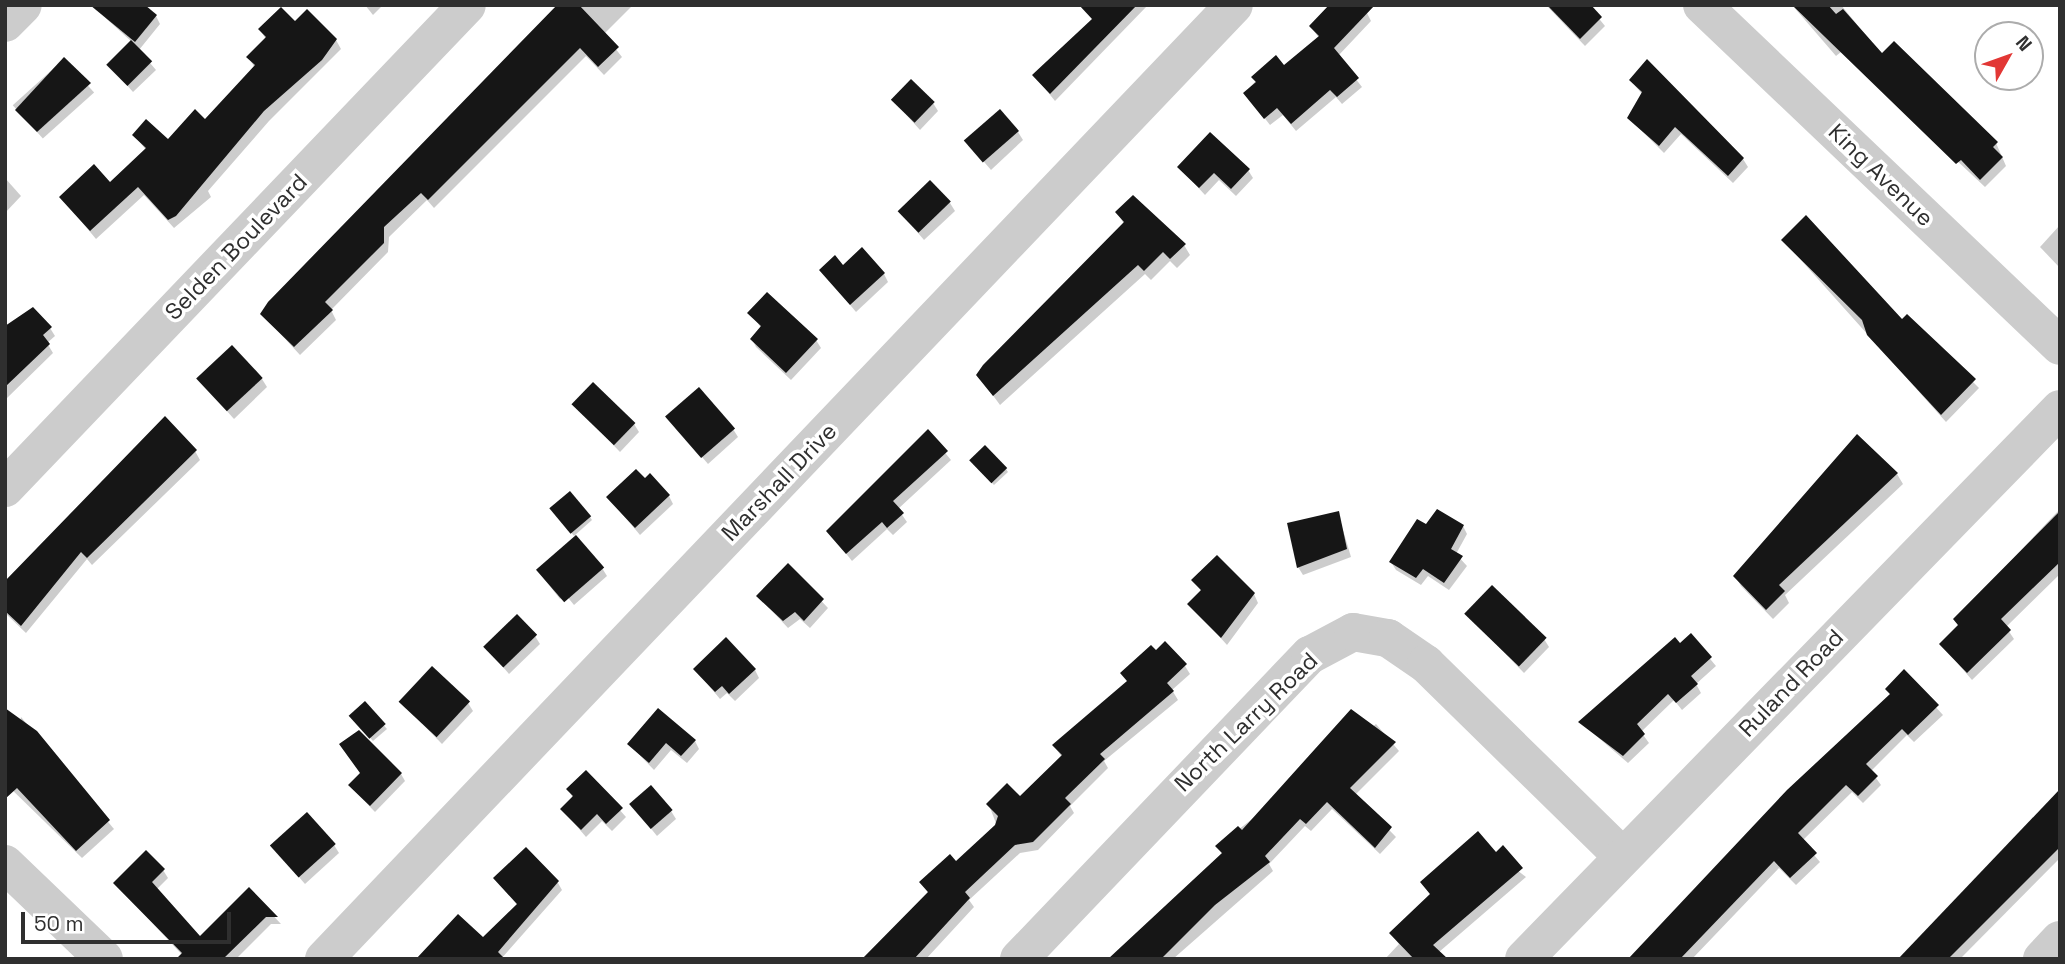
<!DOCTYPE html>
<html>
<head>
<meta charset="utf-8">
<style>
	body { margin:0 }
	#map { position:relative; width:2065px; height:964px; overflow:hidden; background:#fff; font-family:"Space Grotesk",sans-serif }
	div>[style] { position:absolute }
	.shadow>* { inset:0; background:#0003; transform-origin:0 0 }
	.building>* { inset:0; background:#161616; transform-origin:0 0 }
	.minor>* { height:38px; margin:-19px; padding:0 19px; transform-origin:19px; border-radius:19px; background:#ccc }
	span { translate:-50% -50%; white-space:nowrap; text-align:center; line-height:1.15; -webkit-text-stroke:7px #fff; paint-order:stroke }
	.street-label { font-size:23px; color:#2f2f2f }
	.frame { position:absolute; inset:0; border:7px solid #2f2f2f; pointer-events:none }
	.north { position:absolute; left:1974px; top:21px; width:70px; height:70px; box-sizing:border-box; background:#fff; border:2px solid #acacac; border-radius:50%; rotate:50deg; font-size:19px; font-weight:700; line-height:28px; text-align:center; color:#2f2f2f }
	.north::after { content:''; display:block; margin:auto; width:24px; height:32px; background:#e23735; clip-path:polygon(50% 0,100% 100%,50% 72%,0 100%) }
	.scale { position:absolute; left:21px; top:912px; width:210px; height:32px; box-sizing:border-box; border:4px solid #2f2f2f; border-top:0; padding-left:9px; font-size:21px; line-height:24px; white-space:nowrap; color:#2f2f2f; -webkit-text-stroke:5px #fff; paint-order:stroke }
</style>
</head>
<body>
<div id="map">
	<div class="shadow">
		<i style="clip-path:polygon(365px 5px,383px 5px,373px 15px)"></i>
		<i style="clip-path:polygon(560px 5px,633px 5px,604px 34px,622px 57px,604px 75px,586px 56px,434px 208px,427px 200px,389px 237px,388px 252px,331px 310px,336px 320px,300px 355px,262px 314px)"></i>
		<i style="clip-path:polygon(1082px 5px,1148px 5px,1055px 101px,1034px 75px,1093px 20px)"></i>
		<i style="clip-path:polygon(1546px 5px,1588px 5px,1605px 26px,1585px 46px)"></i>
		<i style="clip-path:polygon(1792px 5px,1841px 5px,1882px 55px,1996px 143px,2006px 166px,1985px 187px,1841px 52px,1836px 56px)"></i>
		<i style="clip-path:polygon(99px 12px,156px 16px,160px 24px,139px 50px,156px 70px,133px 92px,109px 65px,132px 42px)"></i>
		<i style="clip-path:polygon(1367px 13px,1371px 21px,1338px 56px,1362px 87px,1342px 104px,1336px 97px,1296px 131px,1283px 115px,1270px 125px,1245px 93px,1276px 58px,1284px 67px,1319px 38px,1311px 27px)"></i>
		<i style="clip-path:polygon(295px 23px,336px 40px,341px 49px,269px 121px,208px 191px,211px 197px,174px 228px,144px 195px,96px 239px,61px 197px,110px 184px,146px 150px,134px 135px,168px 142px,205px 121px,255px 68px,248px 57px,266px 39px,260px 30px)"></i>
		<i style="left:64px;top:59px;width:45px;height:69px;rotate:48deg"></i>
		<i style="clip-path:polygon(1631px 81px,1743px 159px,1748px 167px,1733px 183px,1681px 134px,1664px 153px,1629px 118px,1642px 94px)"></i>
		<i style="clip-path:polygon(893px 100px,933px 103px,938px 111px,920px 130px)"></i>
		<i style="clip-path:polygon(1018px 132px,1023px 140px,991px 170px,967px 142px)"></i>
		<i style="clip-path:polygon(1179px 167px,1248px 170px,1253px 178px,1236px 196px,1219px 180px,1205px 195px)"></i>
		<i style="clip-path:polygon(5px 178px,21px 196px,5px 213px)"></i>
		<i style="clip-path:polygon(950px 203px,955px 211px,924px 240px,900px 212px)"></i>
		<i style="clip-path:polygon(1117px 212px,1184px 245px,1190px 255px,1177px 268px,1170px 261px,1151px 280px,1145px 274px,1000px 405px,978px 375px,1124px 224px)"></i>
		<i style="clip-path:polygon(2060px 225px,2060px 268px,2040px 247px)"></i>
		<i style="clip-path:polygon(1783px 240px,1902px 321px,1907px 316px,1979px 388px,1946px 422px)"></i>
		<i style="clip-path:polygon(843px 267px,884px 274px,888px 282px,856px 312px,821px 270px)"></i>
		<i style="clip-path:polygon(750px 313px,816px 340px,821px 348px,791px 380px,756px 347px,752px 339px,762px 329px)"></i>
		<i style="clip-path:polygon(50px 328px,55px 336px,47px 343px,53px 353px,5px 400px,5px 331px)"></i>
		<i style="clip-path:polygon(262px 379px,267px 387px,234px 419px,199px 380px)"></i>
		<i style="clip-path:polygon(574px 404px,634px 424px,639px 432px,620px 452px)"></i>
		<i style="clip-path:polygon(668px 417px,733px 429px,738px 437px,708px 464px)"></i>
		<i style="clip-path:polygon(928px 432px,951px 460px,898px 509px,907px 522px,893px 535px,887px 529px,852px 561px,828px 531px)"></i>
		<i style="clip-path:polygon(195px 451px,200px 460px,92px 565px,87px 559px,26px 633px,5px 613px,5px 584px)"></i>
		<i style="clip-path:polygon(973px 464px,1006px 469px,1008px 472px,994px 485px)"></i>
		<i style="clip-path:polygon(1897px 474px,1903px 484px,1785px 595px,1789px 603px,1773px 619px,1741px 586px,1735px 576px)"></i>
		<i style="clip-path:polygon(669px 496px,673px 504px,640px 535px,608px 497px)"></i>
		<i style="clip-path:polygon(2060px 509px,2060px 574px,2006px 627px,2014px 639px,1972px 680px,1941px 644px,1959px 627px,1955px 620px)"></i>
		<i style="clip-path:polygon(554px 512px,590px 517px,592px 520px,574px 536px)"></i>
		<i style="clip-path:polygon(1338px 513px,1351px 557px,1303px 575px,1298px 567px)"></i>
		<i style="clip-path:polygon(1463px 526px,1467px 534px,1456px 554px,1467px 566px,1449px 590px,1428px 576px,1421px 585px,1396px 570px,1391px 562px,1427px 527px)"></i>
		<i style="clip-path:polygon(788px 566px,828px 608px,810px 628px,800px 619px,788px 628px,758px 596px)"></i>
		<i style="clip-path:polygon(602px 568px,607px 576px,574px 605px,565px 594px,560px 599px,538px 571px)"></i>
		<i style="clip-path:polygon(1193px 580px,1254px 594px,1258px 603px,1227px 645px,1190px 604px,1202px 592px)"></i>
		<i style="clip-path:polygon(1466px 613px,1544px 639px,1549px 647px,1524px 673px)"></i>
		<i style="clip-path:polygon(535px 636px,540px 644px,509px 674px,485px 646px)"></i>
		<i style="clip-path:polygon(1691px 636px,1716px 666px,1696px 684px,1701px 693px,1682px 710px,1674px 700px,1641px 732px,1649px 743px,1628px 763px,1580px 722px)"></i>
		<i style="clip-path:polygon(1185px 666px,1190px 674px,1172px 690px,1178px 700px,1104px 761px,1108px 768px,1070px 806px,1074px 813px,1038px 850px,1020px 853px,969px 900px,974px 907px,926px 959px,865px 959px,929px 894px,921px 883px,956px 864px,997px 826px,989px 805px,1020px 798px,1062px 757px,1054px 746px,1128px 683px,1123px 674px)"></i>
		<i style="clip-path:polygon(695px 669px,755px 670px,759px 678px,735px 701px,727px 693px,720px 699px)"></i>
		<i style="clip-path:polygon(1904px 672px,1943px 715px,1914px 742px,1907px 735px,1871px 771px,1881px 785px,1863px 803px,1852px 792px,1802px 841px,1820px 862px,1796px 885px,1779px 868px,1692px 959px,1629px 959px,1891px 696px,1887px 689px)"></i>
		<i style="clip-path:polygon(401px 702px,468px 703px,473px 711px,442px 744px)"></i>
		<i style="clip-path:polygon(365px 704px,387px 729px,373px 741px,353px 720px)"></i>
		<i style="clip-path:polygon(21px 717px,114px 829px,82px 858px,5px 783px)"></i>
		<i style="clip-path:polygon(1376px 724px,1399px 751px,1355px 795px,1396px 837px,1380px 854px,1332px 809px,1311px 831px,1305px 826px,1269px 864px,1273px 871px,1173px 959px,1112px 959px,1223px 855px,1217px 846px)"></i>
		<i style="clip-path:polygon(695px 741px,699px 749px,687px 763px,671px 750px,654px 770px,629px 744px)"></i>
		<i style="clip-path:polygon(586px 772px,626px 817px,612px 831px,602px 821px,586px 837px,562px 809px,573px 798px,568px 789px)"></i>
		<i style="clip-path:polygon(361px 774px,401px 774px,405px 781px,375px 812px,350px 786px)"></i>
		<i style="clip-path:polygon(2060px 792px,2060px 858px,1960px 959px,1901px 959px)"></i>
		<i style="clip-path:polygon(632px 805px,671px 811px,676px 819px,657px 836px)"></i>
		<i style="clip-path:polygon(334px 845px,339px 853px,305px 884px,272px 846px)"></i>
		<i style="clip-path:polygon(1496px 854px,1526px 877px,1439px 952px,1443px 959px,1385px 959px,1399px 944px,1391px 934px,1431px 896px,1422px 882px)"></i>
		<i style="clip-path:polygon(163px 870px,168px 878px,156px 890px,200px 938px,249px 890px,281px 924px,271px 924px,236px 959px,186px 959px,115px 883px)"></i>
		<i style="clip-path:polygon(495px 878px,558px 883px,562px 890px,501px 959px,483px 940px,518px 906px)"></i>
	</div>
	<div class="building">
		<i style="clip-path:polygon(90px 5px,145px 5px,157px 15px,135px 42px)"></i>
		<i style="clip-path:polygon(557px 5px,579px 5px,619px 47px,598px 67px,580px 48px,428px 200px,421px 193px,384px 227px,384px 243px,325px 302px,333px 310px,294px 347px,260px 314px,268px 302px)"></i>
		<i style="clip-path:polygon(1079px 5px,1137px 5px,1050px 94px,1032px 75px,1092px 19px)"></i>
		<i style="clip-path:polygon(1329px 5px,1375px 5px,1334px 48px,1359px 78px,1337px 97px,1330px 90px,1291px 124px,1277px 108px,1264px 119px,1243px 93px,1256px 82px,1251px 77px,1276px 55px,1284px 65px,1319px 36px,1309px 26px)"></i>
		<i style="clip-path:polygon(1547px 5px,1591px 5px,1602px 17px,1580px 39px)"></i>
		<i style="clip-path:polygon(1792px 5px,1828px 5px,1836px 14px,1843px 9px,1882px 53px,1894px 41px,1998px 142px,1993px 147px,2003px 157px,1980px 180px,1961px 160px,1956px 164px)"></i>
		<i style="clip-path:polygon(281px 7px,295px 21px,307px 9px,337px 39px,322px 60px,264px 111px,176px 216px,168px 220px,138px 187px,90px 231px,59px 197px,94px 164px,110px 182px,146px 148px,132px 135px,146px 119px,168px 139px,195px 109px,205px 119px,255px 65px,246px 57px,266px 37px,258px 29px)"></i>
		<i style="left:131px;top:40px;width:30px;height:35px;rotate:45deg"></i>
		<i style="clip-path:polygon(64px 57px,91px 83px,37px 132px,15px 110px)"></i>
		<i style="clip-path:polygon(1647px 59px,1744px 158px,1728px 176px,1675px 127px,1659px 146px,1627px 118px,1642px 92px,1629px 80px)"></i>
		<i style="left:911px;top:79px;width:33px;height:29px;rotate:44deg"></i>
		<i style="left:1000px;top:109px;width:29px;height:48px;rotate:49deg"></i>
		<i style="clip-path:polygon(1210px 132px,1250px 169px,1231px 189px,1214px 173px,1199px 188px,1177px 167px)"></i>
		<i style="left:930px;top:180px;width:30px;height:45px;rotate:46deg"></i>
		<i style="clip-path:polygon(1133px 195px,1186px 244px,1170px 259px,1163px 252px,1144px 271px,1138px 265px,993px 396px,976px 375px,983px 365px,1124px 222px,1115px 212px)"></i>
		<i style="clip-path:polygon(1806px 215px,1902px 319px,1907px 314px,1976px 379px,1941px 415px,1867px 335px,1862px 320px,1781px 240px)"></i>
		<i style="clip-path:polygon(862px 247px,885px 273px,850px 305px,819px 270px,835px 255px,843px 265px)"></i>
		<i style="clip-path:polygon(767px 292px,818px 339px,786px 373px,750px 339px,761px 326px,747px 313px)"></i>
		<i style="clip-path:polygon(33px 307px,52px 327px,43px 335px,50px 344px,5px 387px,5px 326px)"></i>
		<i style="left:232px;top:345px;width:45px;height:49px;rotate:47deg"></i>
		<i style="left:593px;top:382px;width:59px;height:31px;rotate:44deg"></i>
		<i style="left:699px;top:387px;width:55px;height:45px;rotate:49deg"></i>
		<i style="clip-path:polygon(165px 416px,197px 450px,87px 558px,81px 552px,21px 626px,5px 611px,5px 581px)"></i>
		<i style="clip-path:polygon(928px 429px,948px 451px,893px 501px,904px 513px,887px 528px,882px 522px,846px 554px,826px 531px)"></i>
		<i style="clip-path:polygon(1857px 434px,1898px 473px,1779px 585px,1785px 591px,1766px 610px,1733px 576px)"></i>
		<i style="left:985px;top:445px;width:32px;height:22px;rotate:46deg"></i>
		<i style="clip-path:polygon(636px 469px,645px 478px,650px 473px,670px 495px,635px 528px,606px 497px)"></i>
		<i style="left:570px;top:491px;width:33px;height:27px;rotate:50deg"></i>
		<i style="clip-path:polygon(1437px 509px,1464px 525px,1451px 549px,1463px 556px,1444px 583px,1423px 569px,1416px 578px,1389px 562px,1417px 519px,1426px 524px)"></i>
		<i style="clip-path:polygon(1339px 511px,1347px 549px,1297px 568px,1287px 523px)"></i>
		<i style="clip-path:polygon(2060px 511px,2060px 562px,2001px 619px,2011px 630px,1967px 673px,1939px 644px,1958px 625px,1953px 619px)"></i>
		<i style="left:576px;top:535px;width:43px;height:53px;rotate:49deg"></i>
		<i style="clip-path:polygon(1217px 555px,1255px 593px,1221px 638px,1187px 604px,1201px 590px,1191px 580px)"></i>
		<i style="clip-path:polygon(788px 563px,824px 599px,804px 621px,795px 612px,783px 621px,756px 596px)"></i>
		<i style="left:1492px;top:585px;width:76px;height:40px;rotate:44deg"></i>
		<i style="left:517px;top:614px;width:29px;height:47px;rotate:46deg"></i>
		<i style="clip-path:polygon(1691px 633px,1712px 657px,1691px 676px,1698px 684px,1676px 703px,1668px 694px,1637px 724px,1645px 734px,1623px 756px,1578px 722px,1675px 637px,1680px 643px)"></i>
		<i style="clip-path:polygon(726px 637px,756px 669px,729px 694px,722px 686px,715px 692px,693px 669px)"></i>
		<i style="clip-path:polygon(1165px 641px,1187px 664px,1167px 683px,1174px 691px,1100px 754px,1105px 759px,1065px 798px,1071px 804px,1033px 842px,1015px 845px,965px 892px,970px 898px,914px 959px,862px 959px,928px 892px,919px 882px,950px 854px,956px 861px,995px 825px,998px 816px,986px 804px,1007px 783px,1020px 796px,1062px 755px,1052px 745px,1127px 681px,1120px 673px,1151px 645px,1156px 650px)"></i>
		<i style="left:432px;top:666px;width:52px;height:49px;rotate:43deg"></i>
		<i style="clip-path:polygon(1904px 669px,1939px 705px,1908px 735px,1902px 729px,1866px 764px,1878px 776px,1858px 796px,1846px 785px,1798px 833px,1817px 853px,1790px 878px,1774px 861px,1680px 959px,1628px 959px,1787px 790px,1890px 694px,1885px 689px)"></i>
		<i style="left:365px;top:701px;width:31px;height:22px;rotate:48deg"></i>
		<i style="clip-path:polygon(5px 708px,37px 731px,110px 820px,76px 851px,17px 788px,5px 799px)"></i>
		<i style="clip-path:polygon(658px 708px,696px 740px,681px 756px,666px 743px,649px 763px,627px 744px)"></i>
		<i style="clip-path:polygon(1351px 709px,1396px 742px,1350px 788px,1392px 827px,1375px 848px,1327px 802px,1306px 824px,1300px 819px,1265px 856px,1270px 862px,1215px 905px,1161px 959px,1108px 959px,1222px 853px,1215px 846px,1238px 826px,1242px 830px)"></i>
		<i style="clip-path:polygon(359px 730px,402px 773px,370px 806px,348px 785px,360px 773px,339px 744px)"></i>
		<i style="clip-path:polygon(586px 770px,623px 808px,606px 824px,597px 814px,581px 830px,560px 809px,573px 796px,566px 789px)"></i>
		<i style="left:651px;top:785px;width:33px;height:29px;rotate:49deg"></i>
		<i style="clip-path:polygon(2060px 789px,2060px 847px,1948px 959px,1898px 959px)"></i>
		<i style="left:307px;top:812px;width:43px;height:50px;rotate:48deg"></i>
		<i style="clip-path:polygon(1478px 831px,1496px 852px,1503px 845px,1523px 868px,1433px 945px,1448px 959px,1414px 959px,1389px 933px,1430px 894px,1420px 882px)"></i>
		<i style="clip-path:polygon(526px 847px,559px 881px,498px 952px,505px 959px,416px 959px,458px 914px,483px 937px,517px 904px,493px 878px)"></i>
		<i style="clip-path:polygon(146px 850px,165px 869px,152px 882px,200px 936px,249px 887px,278px 917px,266px 917px,223px 959px,176px 959px,182px 953px,113px 883px)"></i>
	</div>
	<div class="minor">
		<i style="left:1702px;top:5px;width:494px;rotate:43.6deg"></i>
		<i style="left:5px;top:23px;width:25px;rotate:-45deg"></i>
		<i style="left:5px;top:488px;width:668px;rotate:-46.27deg"></i>
		<i style="left:5px;top:864px;width:137px;rotate:43.8deg"></i>
		<i style="left:324px;top:959px;width:1318px;rotate:-46.35deg"></i>
		<i style="left:1019px;top:959px;width:421px;rotate:-46.3deg"></i>
		<i style="left:1310px;top:655px;width:49px;rotate:-28.1deg"></i>
		<i style="left:1353px;top:632px;width:36px;rotate:10deg"></i>
		<i style="left:1388px;top:638px;width:46px;rotate:34.4deg"></i>
		<i style="left:1426px;top:664px;width:274px;rotate:44.4deg"></i>
		<i style="left:1524px;top:959px;width:768px;rotate:-45.74deg"></i>
		<i style="left:2042px;top:959px;width:26px;rotate:-47deg"></i>
	</div>
	<div class="street-label">
		<span style="left:1881px;top:175px;rotate:44deg">King Avenue</span>
		<span style="left:236px;top:247px;rotate:-46deg">Selden Boulevard</span>
		<span style="left:779px;top:482px;rotate:-46deg">Marshall Drive</span>
		<span style="left:1791px;top:683px;rotate:-46deg">Ruland Road</span>
		<span style="left:1246px;top:722px;rotate:-44deg">North Larry Road</span>
	</div>
	<div class="frame"></div>
	<div class="north">N</div>
	<div class="scale">50 m</div>
</div>
</body>
</html>
